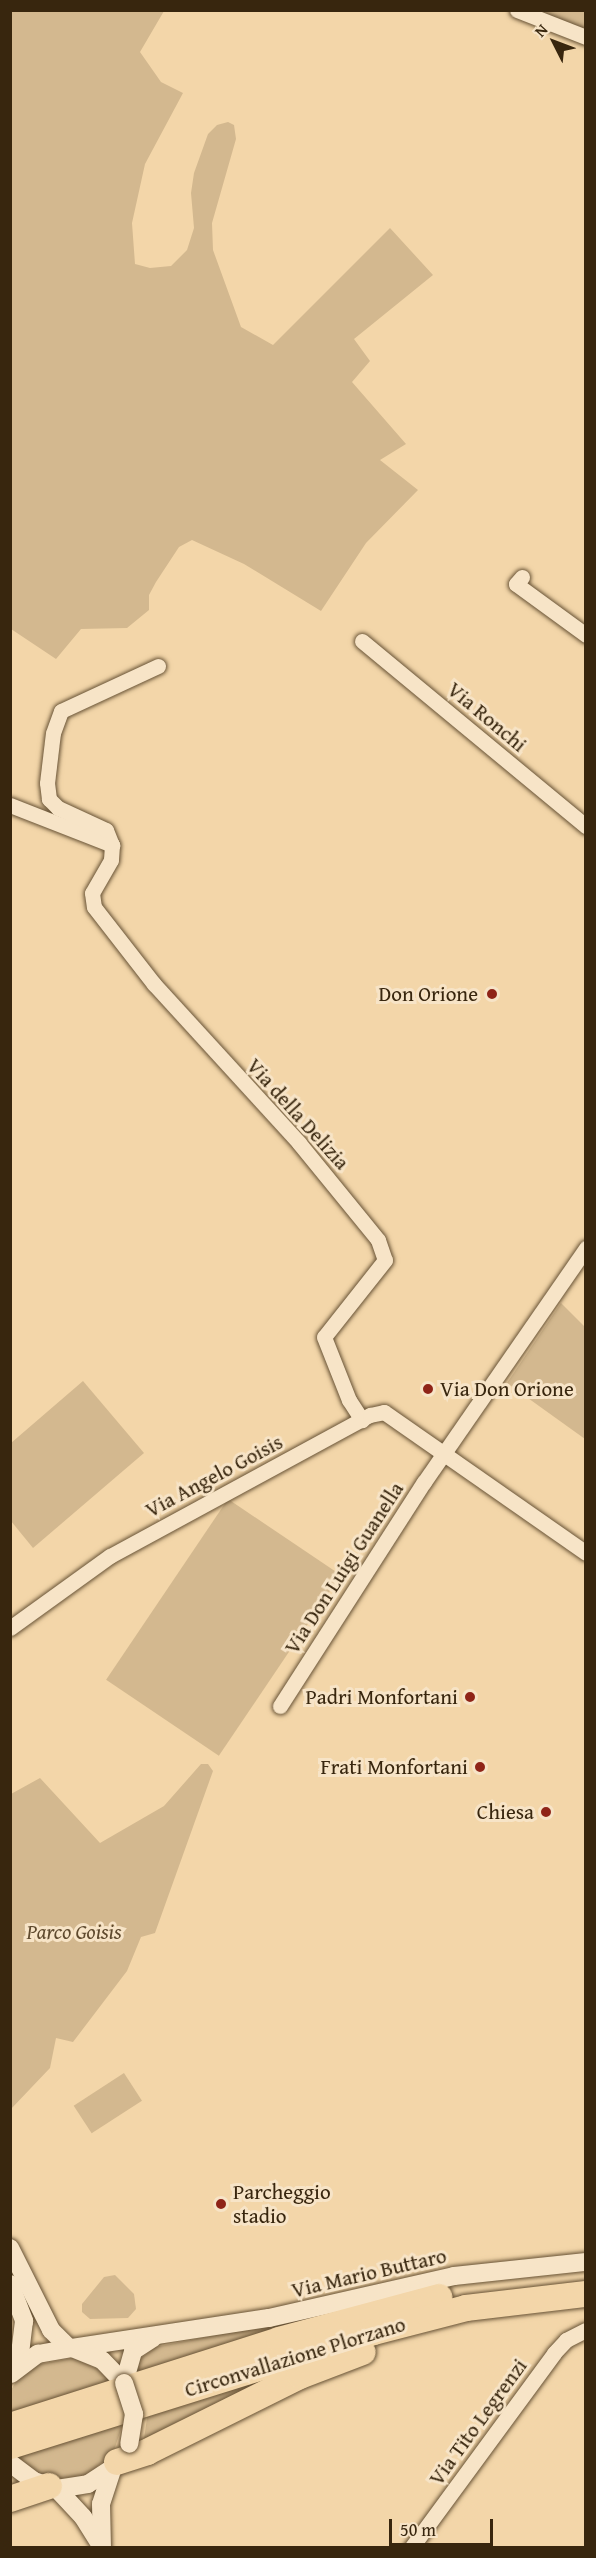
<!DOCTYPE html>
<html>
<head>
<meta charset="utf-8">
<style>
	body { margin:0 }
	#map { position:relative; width:596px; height:2558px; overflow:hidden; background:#f3d6a9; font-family:"Gentium Book Plus",serif }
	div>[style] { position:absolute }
	.green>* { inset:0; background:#d3b88f; transform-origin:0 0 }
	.roads { filter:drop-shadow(0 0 2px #675235) drop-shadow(0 0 2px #675235) }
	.minor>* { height:15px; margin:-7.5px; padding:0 7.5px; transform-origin:7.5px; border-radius:7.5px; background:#f7e4c7 }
	.tertiary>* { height:18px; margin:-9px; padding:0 9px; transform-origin:9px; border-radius:9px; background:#f7e4c7 }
	.trunk>* { height:26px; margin:-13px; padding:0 13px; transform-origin:13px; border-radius:13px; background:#f3d6a9 }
	.bridges { filter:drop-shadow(0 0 2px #675235) drop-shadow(0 0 2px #675235) }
	.tertiary-bridge>* { height:18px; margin:-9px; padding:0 9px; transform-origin:9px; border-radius:9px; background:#f7e4c7 }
	.dots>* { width:16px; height:16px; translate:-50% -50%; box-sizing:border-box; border:3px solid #f7e4c7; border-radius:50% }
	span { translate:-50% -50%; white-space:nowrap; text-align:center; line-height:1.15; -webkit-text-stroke:6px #f7e4c7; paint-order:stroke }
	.street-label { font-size:21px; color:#38260e }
	.poi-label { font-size:21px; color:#38260e }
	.right { translate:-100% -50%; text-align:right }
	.left { translate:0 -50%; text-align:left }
	.park-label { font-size:21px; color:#5f4a2e; font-style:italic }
	.frame { position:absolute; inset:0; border:12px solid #38260e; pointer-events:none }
	.north { position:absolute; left:524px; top:12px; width:60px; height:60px; -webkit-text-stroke:4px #f7e4c7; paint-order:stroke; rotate:312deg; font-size:16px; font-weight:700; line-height:24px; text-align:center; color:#38260e }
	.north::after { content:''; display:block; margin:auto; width:21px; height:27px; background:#38260e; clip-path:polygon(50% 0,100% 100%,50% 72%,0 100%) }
	.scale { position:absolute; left:389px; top:2519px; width:104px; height:27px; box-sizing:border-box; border:3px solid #38260e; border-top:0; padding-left:8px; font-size:18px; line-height:21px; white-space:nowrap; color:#38260e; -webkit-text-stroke:4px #f7e4c7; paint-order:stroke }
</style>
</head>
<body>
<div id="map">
	<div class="green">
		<i style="clip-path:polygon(10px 11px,164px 11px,140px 52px,161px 82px,183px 93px,145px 164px,132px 223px,135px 264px,150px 268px,171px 266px,187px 250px,194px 228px,191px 193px,194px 173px,208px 134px,217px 125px,228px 122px,234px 125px,236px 139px,212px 223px,213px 250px,241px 327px,273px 345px,390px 228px,433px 275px,354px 339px,370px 361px,352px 382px,406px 444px,380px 460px,418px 490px,366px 543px,321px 611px,244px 564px,192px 540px,179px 547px,156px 582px,149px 595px,149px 610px,127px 628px,81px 629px,56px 659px,11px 629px)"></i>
		<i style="clip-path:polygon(542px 11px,585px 11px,585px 29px,548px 18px)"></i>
		<i style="clip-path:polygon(561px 1303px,585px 1327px,585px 1439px,507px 1383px)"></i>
		<i style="clip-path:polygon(83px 1381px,144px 1453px,33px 1548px,11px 1521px,11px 1443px)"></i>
		<i style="left:228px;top:1499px;width:136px;height:218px;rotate:34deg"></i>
		<i style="clip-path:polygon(201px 1764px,208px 1764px,213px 1771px,155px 1933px,141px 1937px,127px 1971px,73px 2042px,56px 2038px,50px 2068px,11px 2109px,11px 1794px,40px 1778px,100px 1843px,164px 1806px)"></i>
		<i style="left:124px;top:2073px;width:33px;height:60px;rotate:57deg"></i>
		<i style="clip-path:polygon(115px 2275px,134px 2294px,136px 2309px,128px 2318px,90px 2319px,82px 2312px,82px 2304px,104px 2277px)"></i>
		<i style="clip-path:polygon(320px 2315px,321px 2319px,136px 2376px,140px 2359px,155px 2347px)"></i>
		<i style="clip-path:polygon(325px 2354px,143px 2446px,148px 2411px)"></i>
		<i style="clip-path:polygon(73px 2358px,98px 2369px,112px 2383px,11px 2416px,11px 2390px,17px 2380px,35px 2365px)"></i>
		<i style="clip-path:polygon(125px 2418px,113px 2453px,86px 2476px,55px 2479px,31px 2471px,13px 2454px)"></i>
	</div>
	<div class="roads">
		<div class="minor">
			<i style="left:517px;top:10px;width:74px;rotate:21.4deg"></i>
			<i style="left:522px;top:577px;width:9px;rotate:131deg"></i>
			<i style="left:516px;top:584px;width:87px;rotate:36.1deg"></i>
			<i style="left:362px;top:641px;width:291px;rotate:39.6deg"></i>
			<i style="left:10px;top:805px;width:110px;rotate:21.4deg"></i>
			<i style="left:112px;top:845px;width:15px;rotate:94deg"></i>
			<i style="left:111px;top:860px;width:38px;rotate:120deg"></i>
			<i style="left:92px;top:893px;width:14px;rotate:82deg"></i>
			<i style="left:94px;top:907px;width:98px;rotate:52.1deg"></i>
			<i style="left:154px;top:984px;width:215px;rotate:47.6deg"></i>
			<i style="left:299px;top:1143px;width:125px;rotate:50.8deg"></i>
			<i style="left:378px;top:1240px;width:21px;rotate:71deg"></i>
			<i style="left:385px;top:1260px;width:98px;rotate:128.4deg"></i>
			<i style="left:324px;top:1337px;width:68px;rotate:68.4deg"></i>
			<i style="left:349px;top:1400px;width:24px;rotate:57deg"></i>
			<i style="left:112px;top:845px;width:16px;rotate:-112deg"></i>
			<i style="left:106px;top:830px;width:53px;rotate:-155.4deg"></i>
			<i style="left:58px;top:808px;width:13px;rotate:-135deg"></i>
			<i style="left:49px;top:799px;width:16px;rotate:-97deg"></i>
			<i style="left:47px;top:783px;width:50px;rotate:-83.2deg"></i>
			<i style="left:53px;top:733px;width:23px;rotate:-70deg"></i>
			<i style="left:61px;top:711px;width:107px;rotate:-24.9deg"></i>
			<i style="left:10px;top:1628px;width:123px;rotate:-35.8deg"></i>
			<i style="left:110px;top:1556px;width:296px;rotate:-28.5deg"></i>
			<i style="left:370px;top:1415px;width:14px;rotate:-12deg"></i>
			<i style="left:384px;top:1412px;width:246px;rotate:34.9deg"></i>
			<i style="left:280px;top:1706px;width:266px;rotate:-57.3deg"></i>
			<i style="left:424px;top:1482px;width:285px;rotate:-55.3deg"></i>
			<i style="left:411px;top:2548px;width:242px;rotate:-53.7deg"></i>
			<i style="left:554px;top:2353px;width:18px;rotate:-47deg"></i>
			<i style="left:566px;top:2340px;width:22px;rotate:-27deg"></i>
		</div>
		<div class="tertiary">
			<i style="left:10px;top:2248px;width:92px;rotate:63.4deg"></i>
			<i style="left:51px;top:2330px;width:25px;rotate:45deg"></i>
			<i style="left:10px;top:2284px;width:40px;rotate:69deg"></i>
			<i style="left:24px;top:2321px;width:34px;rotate:97deg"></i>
			<i style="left:20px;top:2355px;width:17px;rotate:114deg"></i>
			<i style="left:72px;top:2348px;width:199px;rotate:-8.7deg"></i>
			<i style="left:269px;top:2318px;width:190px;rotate:-12.8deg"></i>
			<i style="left:454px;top:2276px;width:133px;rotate:-6.1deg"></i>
			<i style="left:11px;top:2374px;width:34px;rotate:-37deg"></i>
			<i style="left:38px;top:2354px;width:35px;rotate:-10deg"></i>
			<i style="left:72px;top:2348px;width:32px;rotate:22deg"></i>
			<i style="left:102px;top:2360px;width:32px;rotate:46deg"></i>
			<i style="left:124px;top:2383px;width:33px;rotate:-74deg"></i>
			<i style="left:133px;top:2351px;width:24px;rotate:-33deg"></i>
			<i style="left:10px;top:2463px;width:30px;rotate:37deg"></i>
			<i style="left:34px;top:2481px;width:24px;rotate:19deg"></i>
			<i style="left:57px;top:2489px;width:31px;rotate:-9deg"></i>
			<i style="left:88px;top:2484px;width:31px;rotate:-33deg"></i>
			<i style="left:57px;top:2489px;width:38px;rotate:47deg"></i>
			<i style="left:83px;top:2517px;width:34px;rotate:58deg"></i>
			<i style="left:102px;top:2548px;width:44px;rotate:-91.3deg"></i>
			<i style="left:101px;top:2504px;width:38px;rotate:-72deg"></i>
		</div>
		<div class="trunk">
			<i style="left:10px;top:2426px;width:282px;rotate:-17.7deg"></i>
			<i style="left:279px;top:2340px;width:166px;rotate:-15deg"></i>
			<i style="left:10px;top:2446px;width:381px;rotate:-17.4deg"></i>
			<i style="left:374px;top:2332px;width:95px;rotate:-14.6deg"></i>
			<i style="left:466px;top:2308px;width:121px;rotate:-6.7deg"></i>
			<i style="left:117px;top:2462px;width:32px;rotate:-18deg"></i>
			<i style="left:147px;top:2452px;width:171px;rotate:-26.4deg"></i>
			<i style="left:300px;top:2376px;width:67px;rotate:-20.9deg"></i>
			<i style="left:10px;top:2499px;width:41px;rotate:-18.4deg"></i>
		</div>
	</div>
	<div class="bridges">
		<div class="tertiary-bridge">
			<i style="left:124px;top:2383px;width:33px;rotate:72deg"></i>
			<i style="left:134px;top:2414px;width:30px;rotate:99deg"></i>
		</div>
	</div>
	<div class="dots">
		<i style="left:492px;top:994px;background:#8f2418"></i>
		<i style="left:428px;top:1389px;background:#8f2418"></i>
		<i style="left:470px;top:1697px;background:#8f2418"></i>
		<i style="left:480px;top:1767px;background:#8f2418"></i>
		<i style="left:546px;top:1812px;background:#8f2418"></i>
		<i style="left:221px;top:2204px;background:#8f2418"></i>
	</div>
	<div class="street-label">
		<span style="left:487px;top:717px;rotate:40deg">Via Ronchi</span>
		<span style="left:298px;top:1114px;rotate:48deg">Via della Delizia</span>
		<span style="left:214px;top:1476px;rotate:-28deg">Via Angelo Goisis</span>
		<span style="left:344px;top:1568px;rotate:-57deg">Via Don Luigi Guanella</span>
		<span style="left:369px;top:2273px;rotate:-13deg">Via Mario Buttaro</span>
		<span style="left:295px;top:2357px;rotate:-17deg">Circonvallazione Plorzano</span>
		<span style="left:478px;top:2422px;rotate:-54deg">Via Tito Legrenzi</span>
	</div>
	<div class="poi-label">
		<span class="right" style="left:478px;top:994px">Don Orione</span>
		<span class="left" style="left:440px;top:1389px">Via Don Orione</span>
		<span class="right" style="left:458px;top:1697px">Padri Monfortani</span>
		<span class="right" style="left:468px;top:1767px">Frati Monfortani</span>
		<span class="right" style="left:534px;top:1812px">Chiesa</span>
		<span class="left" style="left:233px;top:2204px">Parcheggio<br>stadio</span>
	</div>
	<div class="park-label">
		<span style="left:74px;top:1932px">Parco Goisis</span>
	</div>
	<div class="frame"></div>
	<div class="north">N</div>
	<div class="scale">50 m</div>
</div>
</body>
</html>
